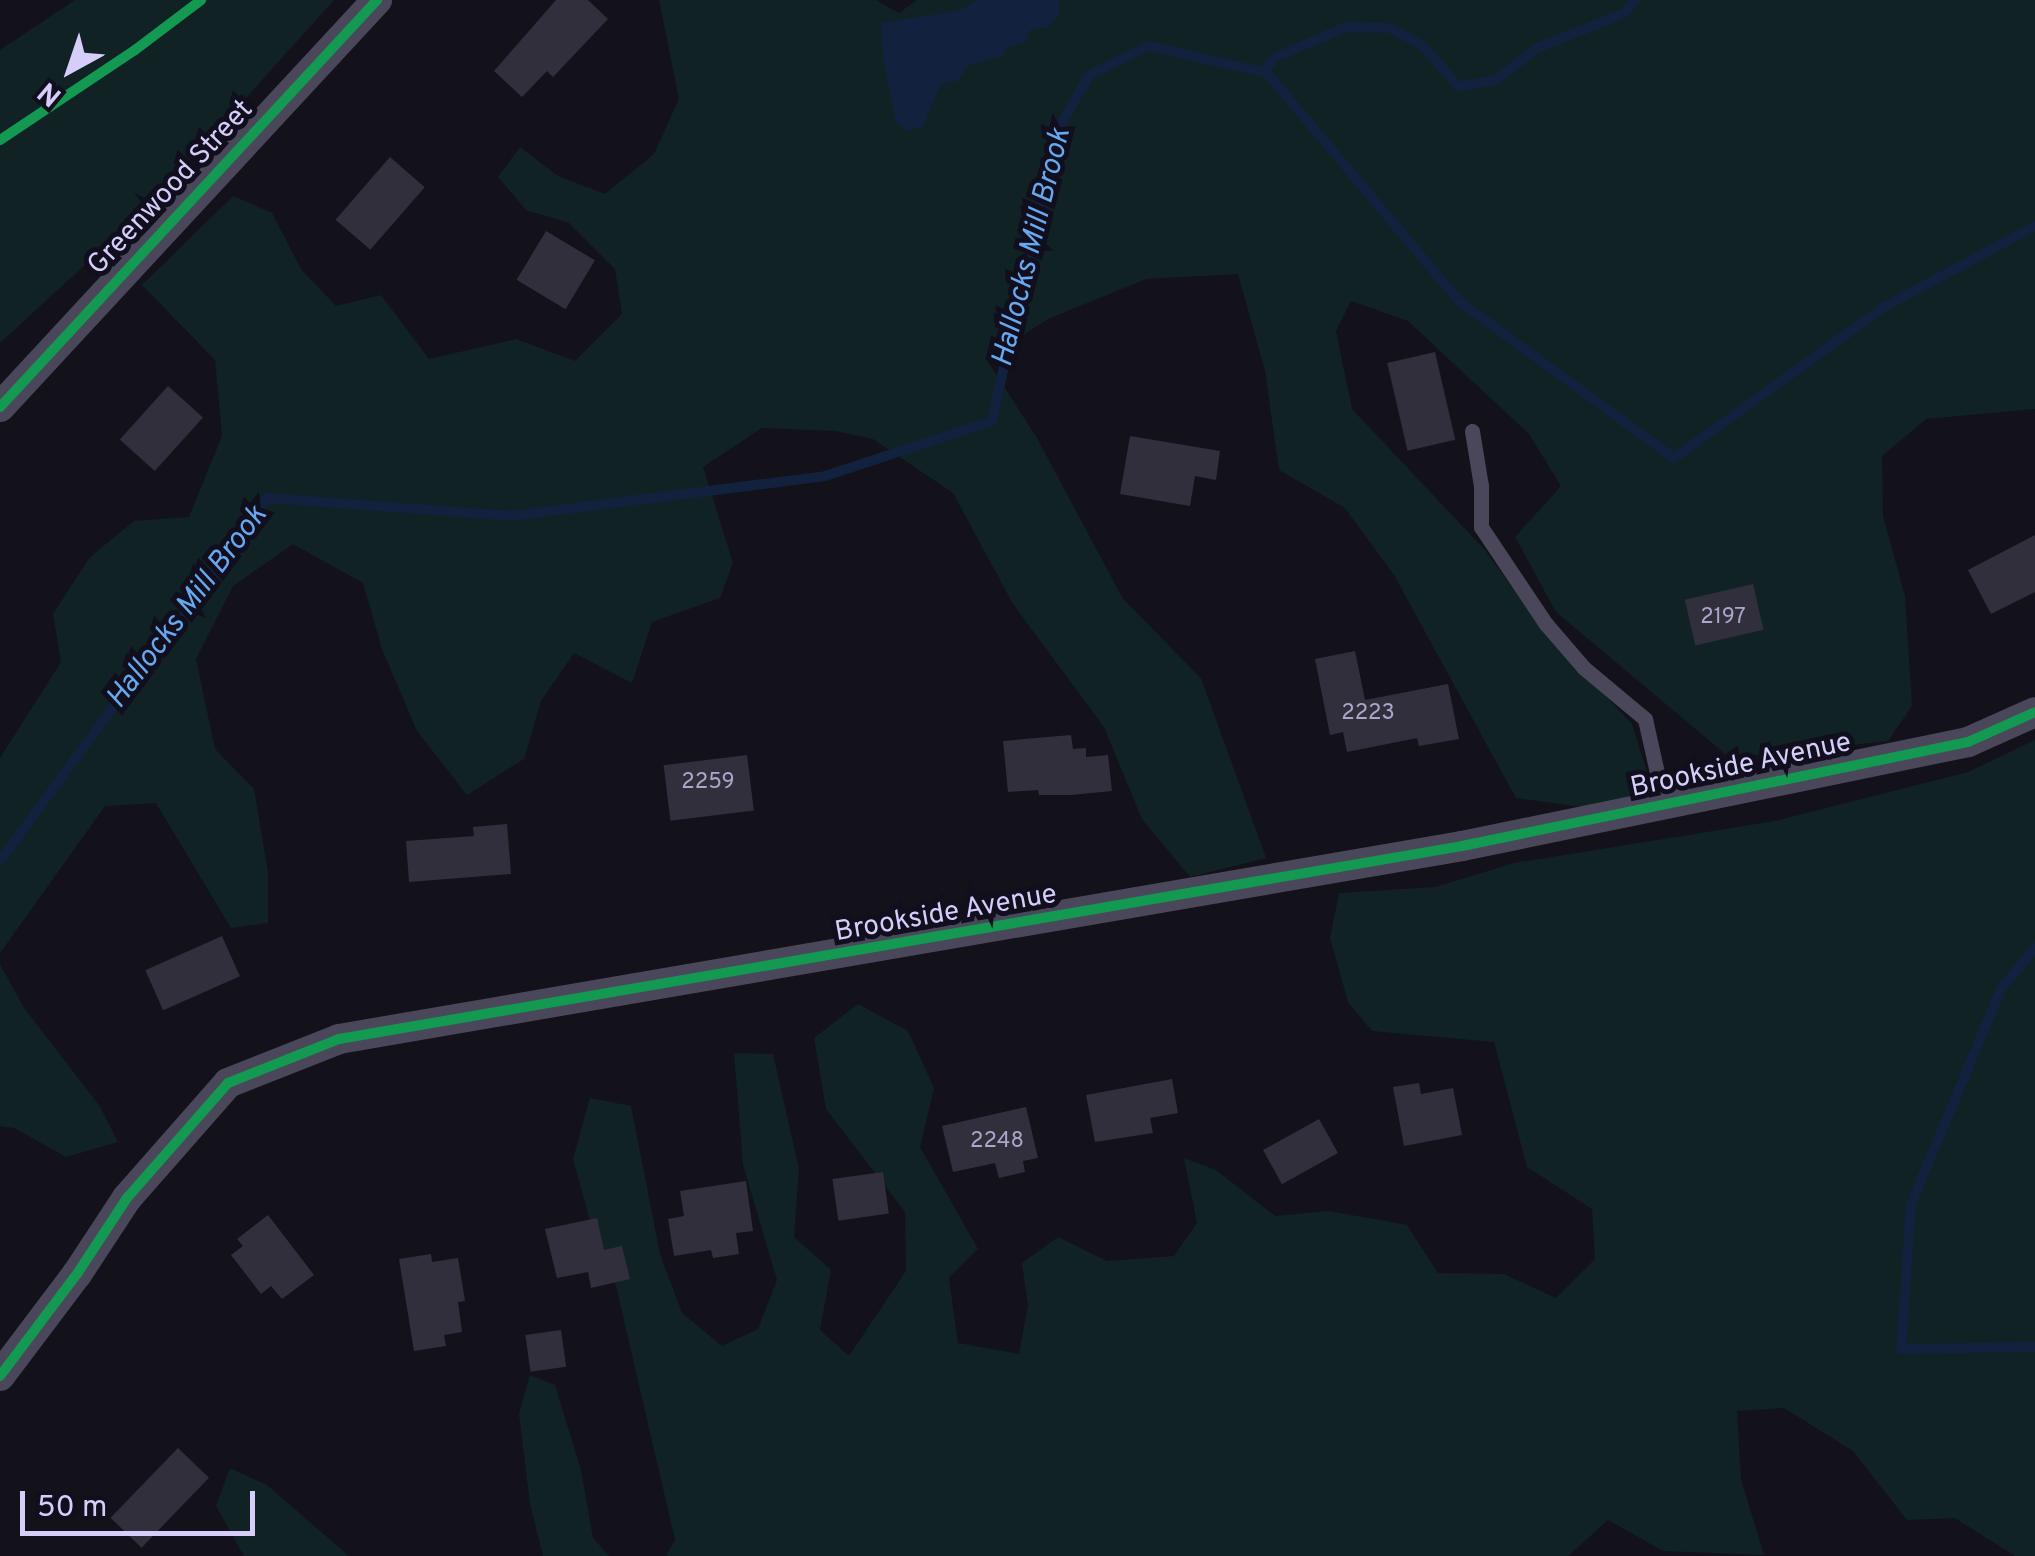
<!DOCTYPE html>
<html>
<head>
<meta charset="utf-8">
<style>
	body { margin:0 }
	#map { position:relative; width:2035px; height:1556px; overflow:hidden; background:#13121a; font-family:Overpass,sans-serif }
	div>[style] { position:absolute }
	.green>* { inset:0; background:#112224 }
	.water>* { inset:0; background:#12213d }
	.stream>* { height:10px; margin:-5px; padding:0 5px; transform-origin:5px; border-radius:5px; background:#12213d }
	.building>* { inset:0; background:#312f3c; transform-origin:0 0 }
	.service>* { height:15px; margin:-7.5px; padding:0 7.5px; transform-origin:7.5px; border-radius:7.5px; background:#494759 }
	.minor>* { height:30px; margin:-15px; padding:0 15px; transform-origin:15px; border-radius:15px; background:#494759 }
	.cycleway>* { height:10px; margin:-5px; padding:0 5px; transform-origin:5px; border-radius:5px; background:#139951 }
	span { translate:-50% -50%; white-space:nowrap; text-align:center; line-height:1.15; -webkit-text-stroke:10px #110e1d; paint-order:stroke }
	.number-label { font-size:22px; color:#aca6ca }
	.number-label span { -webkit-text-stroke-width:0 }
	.street-label { font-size:28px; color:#d5cefa }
	.water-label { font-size:30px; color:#66a9f0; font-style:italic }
	.north { position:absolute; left:20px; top:20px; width:100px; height:100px; -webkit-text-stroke:8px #110e1d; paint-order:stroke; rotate:220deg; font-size:28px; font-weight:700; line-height:40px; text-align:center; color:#d5cefa }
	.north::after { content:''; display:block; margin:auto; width:35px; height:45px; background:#d5cefa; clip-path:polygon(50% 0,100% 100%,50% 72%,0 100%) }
	.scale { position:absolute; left:20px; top:1491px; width:235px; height:45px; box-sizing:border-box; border:5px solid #d5cefa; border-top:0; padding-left:12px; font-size:30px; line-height:35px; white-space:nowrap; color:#d5cefa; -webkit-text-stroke:8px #110e1d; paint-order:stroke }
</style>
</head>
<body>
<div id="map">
	<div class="green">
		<i style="clip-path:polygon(75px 0,334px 0,147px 208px,0 343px,0 50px)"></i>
		<i style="clip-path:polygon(659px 0,876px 0,899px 13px,917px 0,2035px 0,2035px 409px,1926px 419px,1882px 456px,1883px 516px,1905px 596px,1912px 706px,1888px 741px,1730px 758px,1556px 612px,1515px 537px,1561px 486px,1529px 434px,1408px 321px,1351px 301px,1336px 331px,1352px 409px,1485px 550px,1538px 623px,1632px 724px,1654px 795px,1582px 807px,1516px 798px,1394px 575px,1345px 508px,1279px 470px,1265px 371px,1238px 274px,1146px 279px,1048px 319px,986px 359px,1037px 438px,1123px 599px,1201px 678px,1266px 858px,1190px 877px,1142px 819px,1104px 727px,1013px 604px,953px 493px,873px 439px,836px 431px,762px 428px,703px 467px,733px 563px,720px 598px,652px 622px,632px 683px,574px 653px,541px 701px,524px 759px,467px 795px,417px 731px,382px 649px,363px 583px,293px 544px,233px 586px,196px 659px,215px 749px,254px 789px,268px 872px,268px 923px,231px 928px,156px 803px,105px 806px,0 953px,0 758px,61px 662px,53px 614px,90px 557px,134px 521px,189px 517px,222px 436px,215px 360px,142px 285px,233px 196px,272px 213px,301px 269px,336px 306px,381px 295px,429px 359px,516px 339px,575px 361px,622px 314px,615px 269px,569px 223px,526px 210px,498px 177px,520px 147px,558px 176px,605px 194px,654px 154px,679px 99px)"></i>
		<i style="clip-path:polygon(2035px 740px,2035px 1556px,2015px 1556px,1955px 1518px,1907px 1520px,1853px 1451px,1784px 1408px,1737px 1411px,1741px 1479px,1764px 1555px,1663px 1551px,1608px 1520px,1568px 1556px,666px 1556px,675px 1540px,616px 1286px,590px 1221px,573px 1159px,590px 1098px,631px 1106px,660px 1254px,682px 1313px,722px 1346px,758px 1329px,777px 1280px,743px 1165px,734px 1053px,773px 1054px,799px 1169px,794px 1237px,831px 1270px,820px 1330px,849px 1356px,906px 1271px,905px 1212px,826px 1109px,814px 1038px,858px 1004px,908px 1031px,934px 1088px,920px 1147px,978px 1249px,949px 1278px,958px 1343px,1019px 1354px,1028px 1305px,1022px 1263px,1058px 1237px,1107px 1261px,1174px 1256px,1197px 1223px,1184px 1158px,1216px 1170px,1275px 1216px,1329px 1211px,1407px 1225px,1438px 1273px,1504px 1274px,1556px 1298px,1595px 1259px,1592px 1209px,1527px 1167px,1494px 1042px,1372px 1031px,1348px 1002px,1330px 938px,1339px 893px,1435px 887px,1514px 863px,1775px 821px,1968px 772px)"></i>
		<i style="clip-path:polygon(0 964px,24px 1008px,99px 1105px,118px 1142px,66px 1157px,14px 1128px,0 1126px)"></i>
		<i style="clip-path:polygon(530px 1375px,555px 1385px,581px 1470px,593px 1538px,609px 1556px,543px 1556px,530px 1504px,519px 1414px)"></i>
		<i style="clip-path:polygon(230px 1468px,267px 1485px,349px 1556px,244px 1556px,216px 1506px)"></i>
	</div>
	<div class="water">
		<i style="clip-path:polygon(979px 0,1059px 0,1059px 14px,1047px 28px,1031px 29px,1025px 42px,1006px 48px,1003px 56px,967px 66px,958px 81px,941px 84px,923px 127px,907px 131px,896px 122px,883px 59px,881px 23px,956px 11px)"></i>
	</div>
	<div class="stream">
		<i style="left:1263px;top:72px;width:20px;rotate:-49deg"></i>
		<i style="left:1276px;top:57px;width:76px;rotate:-23.2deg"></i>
		<i style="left:1346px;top:27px;width:43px;rotate:1.3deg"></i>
		<i style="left:1389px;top:28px;width:36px;rotate:27deg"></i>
		<i style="left:1421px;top:44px;width:57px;rotate:48.5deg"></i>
		<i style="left:1459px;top:87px;width:38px;rotate:-11deg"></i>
		<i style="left:1496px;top:80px;width:52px;rotate:-38deg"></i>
		<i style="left:1537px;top:48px;width:95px;rotate:-21.7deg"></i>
		<i style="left:1625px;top:13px;width:16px;rotate:-52deg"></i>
		<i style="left:0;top:861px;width:451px;rotate:-53.7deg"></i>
		<i style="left:267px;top:498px;width:244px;rotate:4.2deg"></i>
		<i style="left:510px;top:516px;width:318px;rotate:-7.2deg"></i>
		<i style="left:825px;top:476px;width:176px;rotate:-18.2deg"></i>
		<i style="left:992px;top:421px;width:293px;rotate:-77.6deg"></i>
		<i style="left:1055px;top:135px;width:69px;rotate:-60.5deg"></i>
		<i style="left:1089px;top:75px;width:67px;rotate:-25.8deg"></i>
		<i style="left:1149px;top:46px;width:121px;rotate:12.9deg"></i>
		<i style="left:1267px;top:73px;width:299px;rotate:49.9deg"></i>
		<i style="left:1460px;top:302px;width:265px;rotate:36.1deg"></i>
		<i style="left:1674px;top:458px;width:259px;rotate:-35.7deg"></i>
		<i style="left:1884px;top:307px;width:171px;rotate:-28.2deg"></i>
		<i style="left:2035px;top:948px;width:53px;rotate:129.7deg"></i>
		<i style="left:2001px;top:989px;width:233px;rotate:112.7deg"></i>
		<i style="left:1911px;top:1204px;width:145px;rotate:93.9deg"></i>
		<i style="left:1901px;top:1349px;width:134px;rotate:-0.9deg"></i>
	</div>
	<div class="building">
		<i style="clip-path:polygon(556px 0,588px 0,608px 19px,553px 77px,547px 71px,522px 97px,494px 71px)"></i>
		<i style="left:390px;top:157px;width:46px;height:83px;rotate:41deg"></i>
		<i style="left:546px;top:231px;width:57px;height:57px;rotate:31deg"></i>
		<i style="left:1435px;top:352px;width:90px;height:49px;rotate:77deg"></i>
		<i style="left:168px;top:386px;width:47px;height:72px;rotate:42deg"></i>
		<i style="clip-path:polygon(1130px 436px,1220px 451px,1216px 480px,1195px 476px,1190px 506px,1120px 494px)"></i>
		<i style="clip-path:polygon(2035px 535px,2035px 592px,1991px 614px,1968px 570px)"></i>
		<i style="left:1753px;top:584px;width:47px;height:70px;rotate:77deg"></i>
		<i style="clip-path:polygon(1355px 651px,1365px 700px,1448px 684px,1459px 739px,1419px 746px,1417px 738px,1347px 752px,1343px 732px,1330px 735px,1315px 659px)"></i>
		<i style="clip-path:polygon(1071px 735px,1073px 749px,1086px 748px,1086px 757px,1108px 755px,1112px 791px,1071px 795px,1039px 795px,1038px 790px,1008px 792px,1003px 741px)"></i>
		<i style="left:747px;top:755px;width:56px;height:84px;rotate:83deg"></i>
		<i style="clip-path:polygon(507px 824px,511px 874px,409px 882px,406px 841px,474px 836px,473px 827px)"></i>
		<i style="left:222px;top:936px;width:44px;height:84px;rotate:66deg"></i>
		<i style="clip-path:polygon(1172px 1079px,1178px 1113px,1150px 1118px,1153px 1133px,1095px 1142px,1086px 1095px)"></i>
		<i style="clip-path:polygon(1419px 1083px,1421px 1094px,1453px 1088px,1462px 1135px,1404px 1146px,1393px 1087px)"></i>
		<i style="clip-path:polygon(1026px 1107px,1038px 1158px,1023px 1161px,1025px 1172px,999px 1178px,995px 1163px,953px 1172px,942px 1126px)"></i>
		<i style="left:1319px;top:1119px;width:39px;height:64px;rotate:61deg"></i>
		<i style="left:883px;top:1172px;width:42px;height:51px;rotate:82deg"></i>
		<i style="clip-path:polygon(746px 1181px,753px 1231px,736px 1233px,739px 1254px,713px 1258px,711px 1250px,674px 1256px,668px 1219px,684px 1216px,680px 1191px)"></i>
		<i style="clip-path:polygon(268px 1215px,314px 1275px,282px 1299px,271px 1286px,261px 1294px,231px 1255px,243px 1246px,237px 1239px)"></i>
		<i style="clip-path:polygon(597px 1218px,604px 1250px,622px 1246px,630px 1279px,591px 1288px,588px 1272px,557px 1278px,545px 1229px)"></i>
		<i style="clip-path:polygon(431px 1254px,432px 1262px,458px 1258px,465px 1301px,458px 1302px,462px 1332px,444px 1335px,446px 1346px,414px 1351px,399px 1259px)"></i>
		<i style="left:561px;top:1330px;width:37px;height:36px;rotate:82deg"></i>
		<i style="left:178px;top:1448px;width:43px;height:97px;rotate:44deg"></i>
	</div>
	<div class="service">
		<i style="left:1472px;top:431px;width:56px;rotate:80.7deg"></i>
		<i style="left:1481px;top:486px;width:41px;rotate:90deg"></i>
		<i style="left:1481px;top:527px;width:117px;rotate:56.2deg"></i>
		<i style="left:1546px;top:624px;width:58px;rotate:49.2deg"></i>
		<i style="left:1584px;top:668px;width:80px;rotate:39.9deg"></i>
		<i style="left:1645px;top:719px;width:87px;rotate:77.4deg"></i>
	</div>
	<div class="minor">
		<i style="left:0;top:407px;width:555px;rotate:-47.19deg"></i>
		<i style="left:0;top:1376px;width:128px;rotate:-53deg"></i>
		<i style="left:77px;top:1274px;width:91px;rotate:-56.7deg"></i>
		<i style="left:127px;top:1198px;width:153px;rotate:-48.7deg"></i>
		<i style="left:228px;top:1083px;width:119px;rotate:-21.6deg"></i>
		<i style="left:339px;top:1039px;width:1139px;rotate:-9.75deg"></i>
		<i style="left:1462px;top:846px;width:517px;rotate:-11.61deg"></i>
		<i style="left:1968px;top:742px;width:73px;rotate:-24.1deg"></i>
	</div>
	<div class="cycleway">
		<i style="left:0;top:140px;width:162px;rotate:-33.7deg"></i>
		<i style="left:135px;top:50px;width:83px;rotate:-37.1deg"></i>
		<i style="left:0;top:407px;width:555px;rotate:-47.19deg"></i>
		<i style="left:0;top:1376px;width:128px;rotate:-53deg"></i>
		<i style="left:77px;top:1274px;width:91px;rotate:-56.7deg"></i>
		<i style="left:127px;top:1198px;width:153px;rotate:-48.7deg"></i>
		<i style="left:228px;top:1083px;width:119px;rotate:-21.6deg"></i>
		<i style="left:339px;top:1039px;width:1139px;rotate:-9.75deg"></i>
		<i style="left:1462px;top:846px;width:517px;rotate:-11.61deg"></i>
		<i style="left:1968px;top:742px;width:73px;rotate:-24.1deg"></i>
	</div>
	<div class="number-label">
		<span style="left:1723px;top:618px">2197</span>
		<span style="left:1368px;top:714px">2223</span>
		<span style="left:708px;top:783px">2259</span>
		<span style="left:997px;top:1142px">2248</span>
	</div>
	<div class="street-label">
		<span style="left:171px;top:188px;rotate:-47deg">Greenwood Street</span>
		<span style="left:1741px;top:766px;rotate:-12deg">Brookside Avenue</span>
		<span style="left:946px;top:914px;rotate:-10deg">Brookside Avenue</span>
	</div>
	<div class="water-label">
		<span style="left:1033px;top:248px;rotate:-76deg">Hallocks Mill Brook</span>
		<span style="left:188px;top:608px;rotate:-53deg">Hallocks Mill Brook</span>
	</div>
	<div class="north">N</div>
	<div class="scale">50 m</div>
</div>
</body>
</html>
